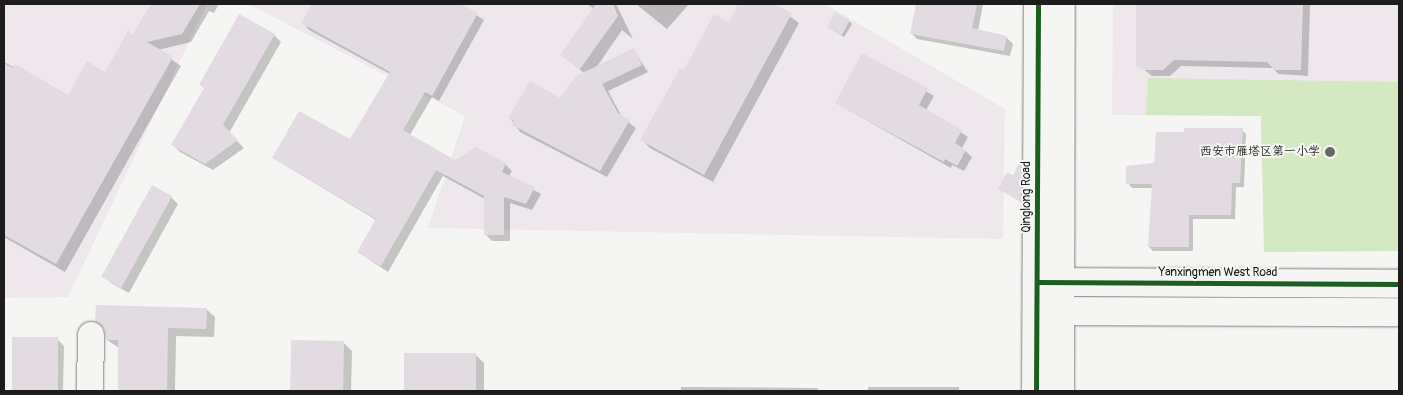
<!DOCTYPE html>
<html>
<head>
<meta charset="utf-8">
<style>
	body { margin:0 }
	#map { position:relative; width:1403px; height:395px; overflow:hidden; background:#f5f5f3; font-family:Pangolin,"LXGW WenKai TC",sans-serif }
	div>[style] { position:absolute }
	.built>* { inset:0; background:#eee8ec }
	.green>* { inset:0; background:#d4e8c1 }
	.shadow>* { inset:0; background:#0003; transform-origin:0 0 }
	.building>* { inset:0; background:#e3dbe2; transform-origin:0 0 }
	.roads { filter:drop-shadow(0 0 1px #7e7e7d) drop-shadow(0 0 1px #7e7e7d) }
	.minor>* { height:26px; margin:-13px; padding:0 13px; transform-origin:13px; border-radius:13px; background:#f5f5f3 }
	.tertiary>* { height:28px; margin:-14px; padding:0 14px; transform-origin:14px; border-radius:14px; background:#f5f5f3 }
	.cycleway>* { height:5px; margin:-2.5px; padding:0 2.5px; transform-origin:2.5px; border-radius:2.5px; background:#1b5e20 }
	.dots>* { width:14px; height:14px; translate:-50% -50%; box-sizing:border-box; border:2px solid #f6f6f2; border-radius:50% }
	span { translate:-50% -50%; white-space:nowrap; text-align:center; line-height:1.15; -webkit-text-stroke:4px #f6f6f2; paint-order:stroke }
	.poi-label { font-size:12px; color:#1c1c1c }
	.right { translate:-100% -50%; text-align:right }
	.street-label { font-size:12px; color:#1c1c1c }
	.frame { position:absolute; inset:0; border:5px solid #1c1c1c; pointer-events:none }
</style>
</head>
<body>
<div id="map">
	<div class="built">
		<i style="clip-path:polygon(4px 4px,207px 4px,68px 297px,4px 298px)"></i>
		<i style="clip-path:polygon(248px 4px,825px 4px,1005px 109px,1003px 239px,428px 228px,465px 116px)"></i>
		<i style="clip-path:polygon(1113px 4px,1399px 4px,1399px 251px,1263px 188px,1261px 116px,1112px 115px)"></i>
	</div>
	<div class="green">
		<i style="clip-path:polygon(1148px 78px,1399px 82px,1399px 251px,1264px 252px,1261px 116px,1146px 115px)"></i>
	</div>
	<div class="shadow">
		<i style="clip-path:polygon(152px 4px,219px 4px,214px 13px,209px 11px,191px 42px,158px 50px,181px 66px,65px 272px,4px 237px,4px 62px,68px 97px,106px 73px,134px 36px)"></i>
		<i style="clip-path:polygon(313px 4px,459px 4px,484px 20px,439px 101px,432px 97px,410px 135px,455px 161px,505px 164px,512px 171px,509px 176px,541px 194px,532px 210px,510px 203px,510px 241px,492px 241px,485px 234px,485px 199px,443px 176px,388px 272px,358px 252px,376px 220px,273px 158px,350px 141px,390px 74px,309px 30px,303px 23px)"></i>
		<i style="clip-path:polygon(587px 4px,616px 4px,633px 39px,622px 30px,596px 68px,633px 49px,648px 72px,608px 91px,622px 117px,636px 128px,607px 177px,520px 132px,510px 118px,561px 100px,584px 73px,562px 55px,594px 9px)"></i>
		<i style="clip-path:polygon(636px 4px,689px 4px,667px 29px)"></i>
		<i style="clip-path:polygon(740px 4px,772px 4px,799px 23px,713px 182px,650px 148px,642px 140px,685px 72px,729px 24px)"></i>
		<i style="clip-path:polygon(917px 4px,983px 4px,978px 31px,1007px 38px,1013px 44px,1010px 56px,917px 39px,911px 33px)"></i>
		<i style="clip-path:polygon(1137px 4px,1310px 4px,1308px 76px,1278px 74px,1273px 68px,1181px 66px,1170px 76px,1152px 76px,1138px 65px)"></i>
		<i style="clip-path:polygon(849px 21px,852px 24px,844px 37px,828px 27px)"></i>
		<i style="clip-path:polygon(274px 35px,281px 42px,229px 133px,244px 148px,213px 170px,180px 152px,173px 145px,205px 89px,201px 85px)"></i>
		<i style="clip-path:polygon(863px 54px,934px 96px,926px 110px,968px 137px,962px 148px,972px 157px,964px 171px,952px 165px,951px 168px,836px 103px)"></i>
		<i style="clip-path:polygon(1242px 130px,1246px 134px,1244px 187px,1236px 187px,1235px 219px,1193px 219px,1193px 251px,1153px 251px,1149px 247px,1149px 230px,1152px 230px,1154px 188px,1132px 188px,1128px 183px,1155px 164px)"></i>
		<i style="clip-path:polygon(1022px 159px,1026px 164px,1026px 205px,999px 189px,1013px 177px)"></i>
		<i style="clip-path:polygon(171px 197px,178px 204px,129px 293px,111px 283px,104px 276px)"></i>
		<i style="clip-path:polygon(206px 309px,215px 317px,214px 337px,176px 336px,175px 391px,119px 391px,119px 348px,107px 340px,106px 330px)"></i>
		<i style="clip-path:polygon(13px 338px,57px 339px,64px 346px,63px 391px,13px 391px)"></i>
		<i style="clip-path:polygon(292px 342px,343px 342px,352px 351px,351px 391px,291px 391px)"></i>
		<i style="clip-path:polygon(406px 355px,476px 355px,484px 363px,484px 391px,405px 391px)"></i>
		<i style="clip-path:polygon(681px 387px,817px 388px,820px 391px,681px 391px)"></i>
		<i style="left:868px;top:387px;width:91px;height:4px"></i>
	</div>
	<div class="building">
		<i style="clip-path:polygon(151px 4px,200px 4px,182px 34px,147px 42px,173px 57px,56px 264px,4px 235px,4px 63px,13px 68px,15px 64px,68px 95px,87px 61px,105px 72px,128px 31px,133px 34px)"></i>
		<i style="clip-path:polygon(312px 4px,461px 4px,478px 13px,432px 96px,425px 92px,403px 130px,455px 160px,476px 147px,506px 163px,502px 172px,535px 187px,526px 204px,504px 197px,504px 235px,484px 235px,484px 196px,436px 170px,381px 266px,357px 252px,376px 219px,272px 158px,299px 111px,350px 139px,390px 72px,301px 23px)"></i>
		<i style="clip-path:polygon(596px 4px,613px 4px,618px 16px,580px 69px,560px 55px)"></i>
		<i style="clip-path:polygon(738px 4px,774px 4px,792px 13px,704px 175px,640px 140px,680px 68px,684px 70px,714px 14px,729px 22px)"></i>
		<i style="clip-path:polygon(916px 4px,977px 4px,972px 28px,1007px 36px,1004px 51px,910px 34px)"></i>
		<i style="clip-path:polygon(1136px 4px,1303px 4px,1301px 70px,1275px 70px,1267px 62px,1174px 60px,1163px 70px,1143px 70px,1136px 66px)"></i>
		<i style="left:835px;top:12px;width:17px;height:17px;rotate:28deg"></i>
		<i style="clip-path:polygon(239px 14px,275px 34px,223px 125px,238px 140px,205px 164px,171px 145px,204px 88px,199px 85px)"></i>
		<i style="clip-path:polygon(634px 48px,642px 65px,602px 84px,618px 113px,630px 120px,600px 171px,512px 125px,514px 121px,508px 118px,530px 81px,560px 98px,576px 76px)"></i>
		<i style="clip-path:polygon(862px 53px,928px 88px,919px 105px,962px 130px,955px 143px,966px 150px,957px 166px,945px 159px,944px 162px,835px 103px)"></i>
		<i style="clip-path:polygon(1184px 128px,1243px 128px,1240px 183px,1232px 183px,1231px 215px,1189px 215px,1189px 247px,1148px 247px,1152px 184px,1126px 184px,1126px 166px,1154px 163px,1156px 132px,1184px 132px)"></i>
		<i style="clip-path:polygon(1022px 157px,1021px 202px,998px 189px,1007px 172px,1013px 175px)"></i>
		<i style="left:152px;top:185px;width:23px;height:105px;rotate:29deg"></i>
		<i style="clip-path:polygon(96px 305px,207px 308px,206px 329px,168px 328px,167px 391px,118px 391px,118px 340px,106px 340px,104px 328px,95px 321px)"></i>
		<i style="left:12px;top:337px;width:46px;height:54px"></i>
		<i style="left:291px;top:340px;width:53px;height:51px;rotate:1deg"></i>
		<i style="left:404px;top:353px;width:72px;height:38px"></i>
	</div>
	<div class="roads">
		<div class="minor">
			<i style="left:90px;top:391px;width:56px;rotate:-89deg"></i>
		</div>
		<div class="tertiary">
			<i style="left:1041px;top:282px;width:358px;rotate:0.3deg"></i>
			<i style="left:1041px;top:311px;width:358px;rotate:0.2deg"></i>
			<i style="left:1036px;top:391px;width:387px;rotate:-89.7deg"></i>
			<i style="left:1060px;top:391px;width:387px;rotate:-89.9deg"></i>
		</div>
	</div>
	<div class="cycleway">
		<i style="left:1037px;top:282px;width:362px;rotate:0.3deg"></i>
		<i style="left:1036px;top:391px;width:387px;rotate:-89.7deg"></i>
	</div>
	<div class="dots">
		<i style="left:1330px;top:152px;background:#686867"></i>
	</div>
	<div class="poi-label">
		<span class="right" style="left:1320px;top:152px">西安市雁塔区第一小学</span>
	</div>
	<div class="street-label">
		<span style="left:1027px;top:197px;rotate:-90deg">Qinglong Road</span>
		<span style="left:1218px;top:273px">Yanxingmen West Road</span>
	</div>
	<div class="frame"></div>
</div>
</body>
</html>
